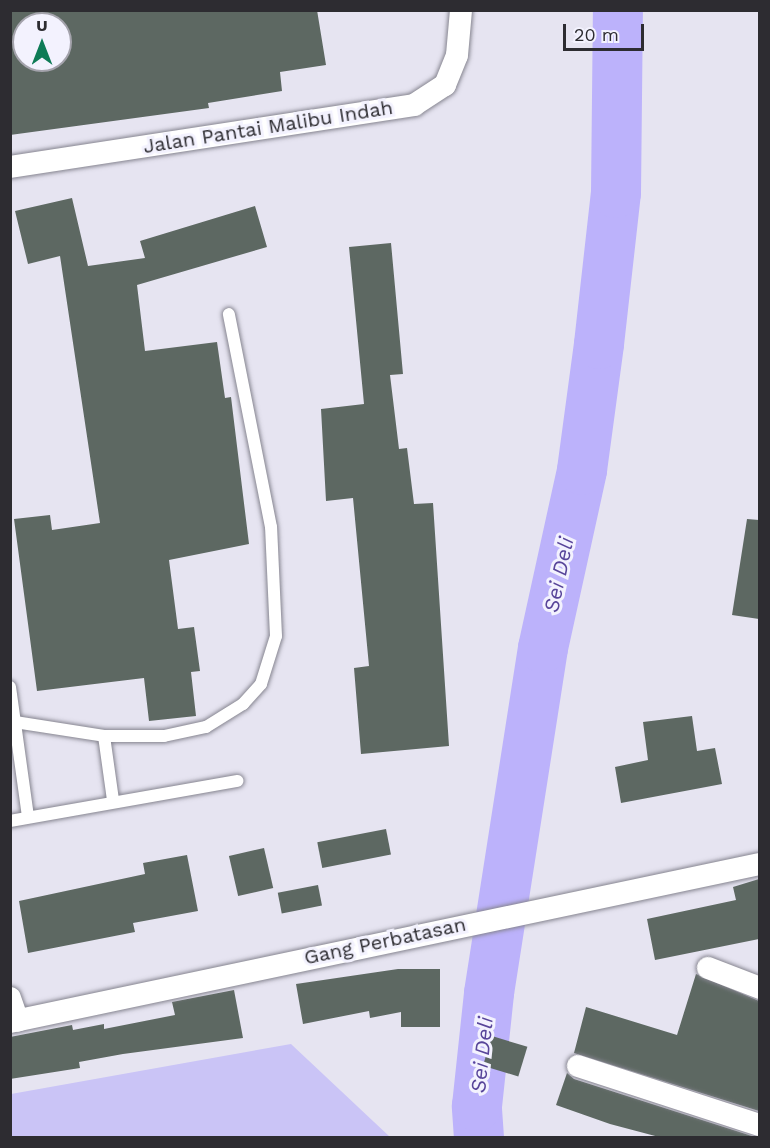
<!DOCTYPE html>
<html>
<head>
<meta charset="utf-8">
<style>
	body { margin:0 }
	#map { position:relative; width:770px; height:1148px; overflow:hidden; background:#e6e4f1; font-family:"Work Sans",sans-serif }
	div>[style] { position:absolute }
	.green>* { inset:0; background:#cac4f6 }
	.river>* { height:50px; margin:-25px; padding:0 25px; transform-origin:25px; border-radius:25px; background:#bcb2fb }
	.building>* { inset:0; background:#5d6862; transform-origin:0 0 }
	.roads { filter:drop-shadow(0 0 2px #868590) drop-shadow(0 0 2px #868590) }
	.lane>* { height:12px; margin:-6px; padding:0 6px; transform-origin:6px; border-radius:6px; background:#fff }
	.street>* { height:22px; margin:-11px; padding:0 11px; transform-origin:11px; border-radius:11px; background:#fff }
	span { translate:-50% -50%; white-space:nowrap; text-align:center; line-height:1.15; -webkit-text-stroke:6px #f3f2fe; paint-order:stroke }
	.street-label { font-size:20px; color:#2d2c31 }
	.water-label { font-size:21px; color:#58459a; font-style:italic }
	.frame { position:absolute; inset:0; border:12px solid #2d2c31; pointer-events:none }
	.north { position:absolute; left:12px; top:12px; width:60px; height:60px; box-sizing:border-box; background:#f3f2fe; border:2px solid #a4a3ac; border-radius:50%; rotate:0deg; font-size:16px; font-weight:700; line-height:24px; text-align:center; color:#2d2c31 }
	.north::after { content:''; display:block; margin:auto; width:21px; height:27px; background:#0e7b56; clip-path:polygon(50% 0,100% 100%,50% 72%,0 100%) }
	.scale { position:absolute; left:563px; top:24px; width:81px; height:27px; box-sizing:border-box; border:3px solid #2d2c31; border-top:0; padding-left:8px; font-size:18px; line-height:21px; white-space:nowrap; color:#2d2c31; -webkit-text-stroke:4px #f3f2fe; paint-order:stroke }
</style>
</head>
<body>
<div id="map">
	<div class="green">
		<i style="clip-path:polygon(291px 1044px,390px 1137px,11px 1137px,11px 1094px)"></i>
	</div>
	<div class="river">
		<i style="left:479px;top:1138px;width:32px;rotate:-94deg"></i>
		<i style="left:477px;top:1106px;width:114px;rotate:-83.9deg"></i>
		<i style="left:489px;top:993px;width:349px;rotate:-81.1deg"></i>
		<i style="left:543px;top:648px;width:182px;rotate:-77.6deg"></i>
		<i style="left:582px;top:470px;width:127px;rotate:-82.3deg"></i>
		<i style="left:599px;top:344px;width:152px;rotate:-83.6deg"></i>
		<i style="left:616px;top:193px;width:183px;rotate:-89.4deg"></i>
	</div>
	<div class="building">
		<i style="clip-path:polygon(evenodd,10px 10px,317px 10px,326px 65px,280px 72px,282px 91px,208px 103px,209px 108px,10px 135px,10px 10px,24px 24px,60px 24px,60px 60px,24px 60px,24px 24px)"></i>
		<i style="clip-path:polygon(72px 198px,88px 266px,145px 258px,140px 241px,255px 206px,267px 247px,137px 285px,145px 351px,217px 342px,225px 398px,231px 397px,249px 544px,169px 560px,178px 629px,194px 627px,200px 671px,191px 672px,196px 716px,149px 721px,144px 678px,37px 691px,14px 519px,50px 515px,52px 530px,100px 523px,60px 256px,28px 264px,15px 211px)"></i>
		<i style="clip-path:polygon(391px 243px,403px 374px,390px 375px,399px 449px,407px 448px,414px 504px,433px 503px,449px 746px,361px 754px,354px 668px,369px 666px,353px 498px,326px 501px,321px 409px,364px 404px,349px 247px)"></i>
		<i style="clip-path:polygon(747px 519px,759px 520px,759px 619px,732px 615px)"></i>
		<i style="clip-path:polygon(692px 716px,697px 751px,715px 748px,722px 784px,621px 803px,615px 767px,648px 760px,643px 722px)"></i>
		<i style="left:386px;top:829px;width:26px;height:70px;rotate:79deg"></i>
		<i style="left:264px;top:848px;width:41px;height:36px;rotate:77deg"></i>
		<i style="clip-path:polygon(187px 855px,198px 911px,133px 923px,135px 932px,28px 953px,19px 901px,145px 874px,143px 863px)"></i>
		<i style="clip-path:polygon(759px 879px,759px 939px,655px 960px,647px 919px,736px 900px,733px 887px)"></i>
		<i style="left:318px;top:885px;width:21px;height:41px;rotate:79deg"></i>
		<i style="clip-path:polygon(398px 969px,440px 969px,440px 1027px,401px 1027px,401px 1012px,370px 1018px,369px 1011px,303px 1024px,296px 984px)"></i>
		<i style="clip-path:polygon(696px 974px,759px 1001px,759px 1111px,574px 1053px,586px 1007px,677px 1035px)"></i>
		<i style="clip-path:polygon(234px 990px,243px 1038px,123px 1054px,79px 1062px,80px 1068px,10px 1079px,10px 1037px,72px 1025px,73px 1030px,104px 1024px,104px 1029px,175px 1015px,172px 1002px)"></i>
		<i style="left:492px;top:1036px;width:37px;height:31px;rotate:17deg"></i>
		<i style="clip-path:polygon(567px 1073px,574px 1079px,755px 1137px,659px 1137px,610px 1124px,556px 1105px)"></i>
	</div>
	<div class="roads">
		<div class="lane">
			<i style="left:10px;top:687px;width:131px;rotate:82.1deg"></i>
			<i style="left:15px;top:722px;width:90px;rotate:8.9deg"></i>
			<i style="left:104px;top:736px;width:60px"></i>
			<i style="left:164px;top:736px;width:43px;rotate:-12.1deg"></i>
			<i style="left:206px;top:727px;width:44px;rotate:-31.9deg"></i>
			<i style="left:243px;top:704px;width:27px;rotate:-48deg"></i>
			<i style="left:261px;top:684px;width:50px;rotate:-72.6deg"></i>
			<i style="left:276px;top:636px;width:109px;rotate:-92.6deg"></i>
			<i style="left:271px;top:527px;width:217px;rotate:-101.2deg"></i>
			<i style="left:104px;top:736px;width:65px;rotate:82deg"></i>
			<i style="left:10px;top:821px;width:231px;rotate:-10deg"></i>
		</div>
		<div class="street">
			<i style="left:10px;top:167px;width:409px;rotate:-8.7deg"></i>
			<i style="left:414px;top:105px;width:37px;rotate:-33deg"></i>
			<i style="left:445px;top:85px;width:32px;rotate:-68deg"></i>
			<i style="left:457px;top:55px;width:45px;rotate:-84.9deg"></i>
			<i style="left:708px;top:968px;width:56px;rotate:21deg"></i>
			<i style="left:10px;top:998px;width:24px;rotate:71deg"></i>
			<i style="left:10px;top:1022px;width:766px;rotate:-11.9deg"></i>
			<i style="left:578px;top:1066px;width:191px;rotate:18deg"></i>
		</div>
	</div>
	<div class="street-label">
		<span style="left:268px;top:127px;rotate:-9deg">Jalan Pantai Malibu Indah</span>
		<span style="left:385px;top:941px;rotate:-12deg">Gang Perbatasan</span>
	</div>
	<div class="water-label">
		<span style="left:559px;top:575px;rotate:-78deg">Sei Deli</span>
		<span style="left:482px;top:1055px;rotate:-84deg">Sei Deli</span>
	</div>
	<div class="frame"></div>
	<div class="north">U</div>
	<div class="scale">20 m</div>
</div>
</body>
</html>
